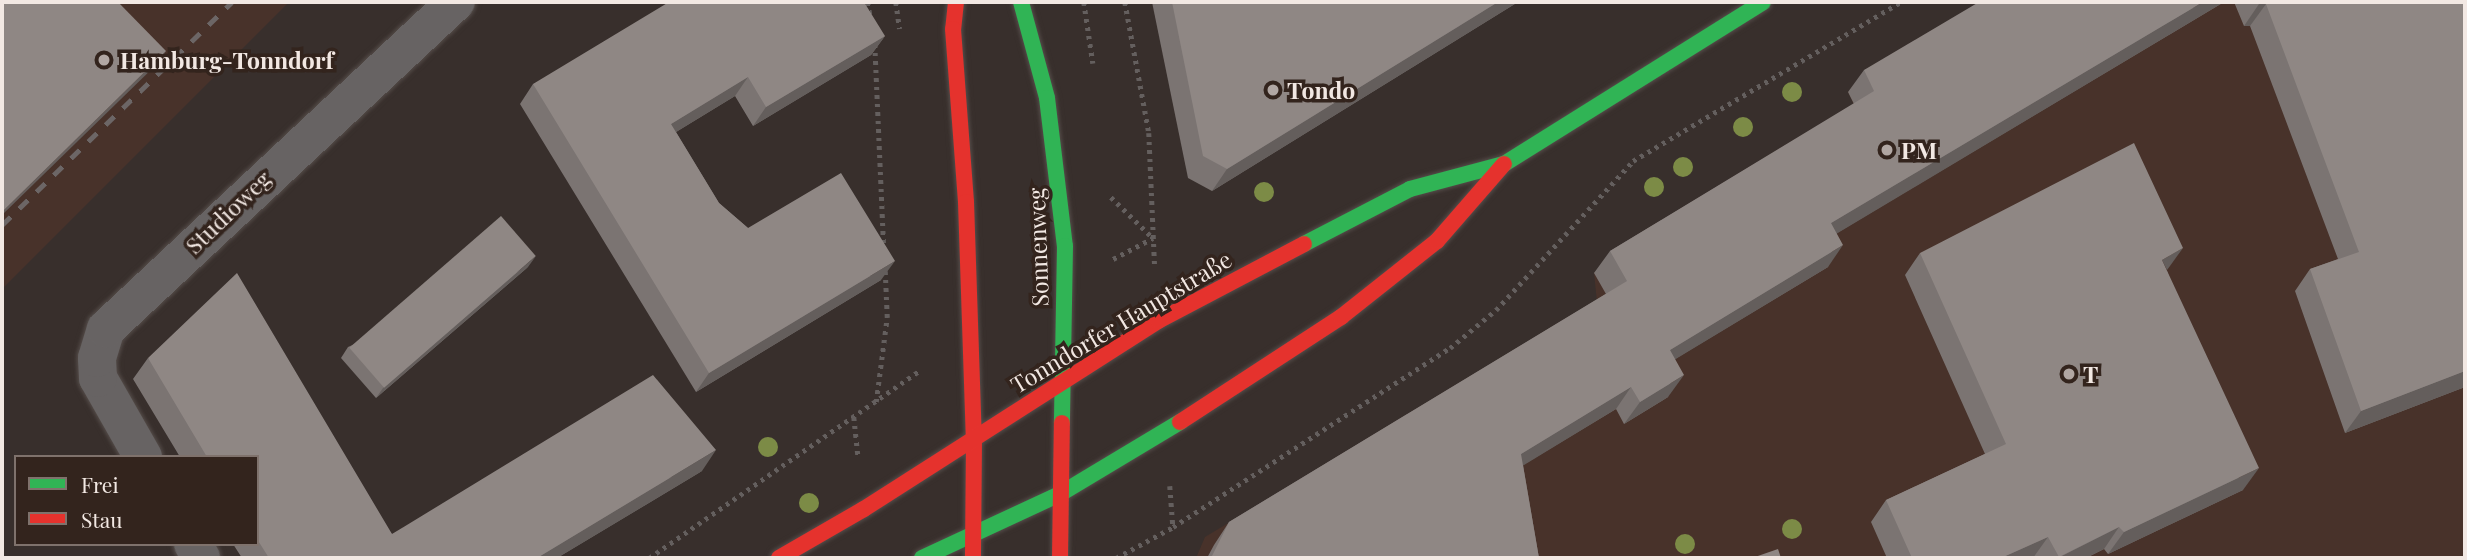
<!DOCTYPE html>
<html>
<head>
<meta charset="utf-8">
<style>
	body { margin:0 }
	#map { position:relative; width:2467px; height:560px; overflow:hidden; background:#382f2c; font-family:"Playfair Display",serif }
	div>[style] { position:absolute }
	.built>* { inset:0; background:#48322a }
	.path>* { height:4.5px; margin-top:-2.25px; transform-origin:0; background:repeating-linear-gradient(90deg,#645f5e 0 3.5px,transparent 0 8.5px) }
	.roads { filter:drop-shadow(0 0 2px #554d4a) drop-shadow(0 0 2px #554d4a) }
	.street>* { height:38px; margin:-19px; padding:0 19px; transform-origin:19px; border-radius:19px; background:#676363 }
	.fast>* { height:16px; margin:-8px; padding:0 8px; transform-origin:8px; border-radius:8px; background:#30b455 }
	.jam>* { height:16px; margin:-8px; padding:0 8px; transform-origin:8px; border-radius:8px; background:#e5322d }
	.rail>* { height:5px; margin-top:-2.5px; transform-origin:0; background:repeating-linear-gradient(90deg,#6c6666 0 12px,transparent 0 24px) }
	.trees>* { width:20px; height:20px; margin:-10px; border-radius:50%; background:#7c8b46 }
	.wall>* { inset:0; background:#7b7472 }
	.shaded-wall>* { inset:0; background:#645e5c }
	.building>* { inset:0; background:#8f8784; transform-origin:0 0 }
	.dots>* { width:19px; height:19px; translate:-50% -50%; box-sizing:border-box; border:4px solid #33241d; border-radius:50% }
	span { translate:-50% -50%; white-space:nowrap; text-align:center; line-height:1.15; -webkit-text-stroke:7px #33241d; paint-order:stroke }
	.poi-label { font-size:23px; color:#f2e8e3; font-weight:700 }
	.left { translate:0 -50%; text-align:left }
	.street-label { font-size:23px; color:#f2e8e3 }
	.frame { position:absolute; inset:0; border:4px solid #f2e8e3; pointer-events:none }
	.legend { position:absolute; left:14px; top:455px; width:245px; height:91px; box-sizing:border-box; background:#33241d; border:2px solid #7f726c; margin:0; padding:9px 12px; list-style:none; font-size:21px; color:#f2e8e3 }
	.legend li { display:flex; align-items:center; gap:14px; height:35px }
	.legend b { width:35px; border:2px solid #7f726c }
</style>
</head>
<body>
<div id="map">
	<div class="built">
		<i style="clip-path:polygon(43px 2px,289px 2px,2px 289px,2px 42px)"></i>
		<i style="clip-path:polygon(1989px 2px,2465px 2px,2465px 558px,1196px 558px,1205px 537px,1597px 302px,1594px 273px,1858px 114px,1848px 92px)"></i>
	</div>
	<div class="path">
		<i style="left:868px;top:2px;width:13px;rotate:81deg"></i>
		<i style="left:896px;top:2px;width:27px;rotate:82deg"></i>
		<i style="left:1084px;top:2px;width:62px;rotate:81.6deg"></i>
		<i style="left:1125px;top:2px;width:133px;rotate:79.6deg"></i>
		<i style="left:1149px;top:133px;width:135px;rotate:87.5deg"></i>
		<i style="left:875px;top:44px;width:205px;rotate:87.5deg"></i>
		<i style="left:1111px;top:197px;width:57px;rotate:44.3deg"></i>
		<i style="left:1113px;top:259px;width:45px;rotate:-27.7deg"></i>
		<i style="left:876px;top:402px;width:86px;rotate:-82.6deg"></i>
		<i style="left:887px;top:317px;width:46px;rotate:-92.5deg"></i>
		<i style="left:854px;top:417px;width:38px;rotate:84deg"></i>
		<i style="left:1170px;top:486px;width:40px;rotate:85.7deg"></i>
		<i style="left:649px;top:558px;width:331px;rotate:-34.7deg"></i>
		<i style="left:1116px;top:558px;width:65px;rotate:-28.5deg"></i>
		<i style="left:1173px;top:527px;width:330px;rotate:-32.9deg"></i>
		<i style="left:1450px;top:348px;width:60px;rotate:-39.6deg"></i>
		<i style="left:1496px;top:310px;width:202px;rotate:-47.4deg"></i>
		<i style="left:1633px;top:161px;width:312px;rotate:-30.7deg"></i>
	</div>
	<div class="roads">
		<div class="street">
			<i style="left:143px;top:457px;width:91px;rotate:-119.7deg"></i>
			<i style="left:98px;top:378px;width:20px;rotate:-93deg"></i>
			<i style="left:97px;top:358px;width:30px;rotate:-73deg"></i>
			<i style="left:106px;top:329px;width:479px;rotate:-43.1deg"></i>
			<i style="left:193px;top:544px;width:16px;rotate:60deg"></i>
		</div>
		<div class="fast">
			<i style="left:1021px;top:2px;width:99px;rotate:74.8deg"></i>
			<i style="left:1047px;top:98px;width:149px;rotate:83.1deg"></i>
			<i style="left:1065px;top:246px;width:177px;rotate:91deg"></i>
			<i style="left:1304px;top:244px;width:119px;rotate:-27.4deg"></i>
			<i style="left:1410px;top:189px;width:97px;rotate:-14.9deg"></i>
			<i style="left:1504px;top:164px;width:305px;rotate:-32deg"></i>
			<i style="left:922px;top:558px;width:152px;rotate:-24.9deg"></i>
			<i style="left:1060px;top:494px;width:140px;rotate:-31deg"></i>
		</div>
		<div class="jam">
			<i style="left:956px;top:2px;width:27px;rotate:96deg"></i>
			<i style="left:953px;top:29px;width:173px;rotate:85.7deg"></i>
			<i style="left:966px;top:202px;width:237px;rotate:88.1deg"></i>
			<i style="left:974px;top:439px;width:119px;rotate:90.5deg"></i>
			<i style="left:1180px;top:422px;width:192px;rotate:-33.1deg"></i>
			<i style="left:1341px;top:317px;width:122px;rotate:-38.4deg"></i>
			<i style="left:1437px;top:241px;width:102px;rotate:-49deg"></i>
			<i style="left:779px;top:558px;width:98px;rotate:-30deg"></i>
			<i style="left:864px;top:509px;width:349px;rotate:-32.6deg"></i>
			<i style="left:1158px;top:321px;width:165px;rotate:-27.8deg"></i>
			<i style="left:1060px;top:558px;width:135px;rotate:-89.2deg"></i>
		</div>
	</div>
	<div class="rail">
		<i style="left:2px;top:225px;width:320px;rotate:-44.1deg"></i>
	</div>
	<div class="trees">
		<i style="left:1792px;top:92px"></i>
		<i style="left:1743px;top:127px"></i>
		<i style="left:1683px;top:167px"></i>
		<i style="left:1654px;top:187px"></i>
		<i style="left:1264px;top:192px"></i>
		<i style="left:768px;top:447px"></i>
		<i style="left:809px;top:503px"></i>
		<i style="left:1792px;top:529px"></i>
		<i style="left:1685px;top:544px"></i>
	</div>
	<div class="wall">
		<i style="clip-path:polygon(1152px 2px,1518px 2px,1212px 191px,1188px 178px)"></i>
		<i style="clip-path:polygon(2224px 2px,1837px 233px,1828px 267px,1675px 359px,1668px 397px,1624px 424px,1616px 409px,1523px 465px,1539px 558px,1207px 558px,1214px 545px,1229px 522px,1606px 294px,1594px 273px,1610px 251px,1854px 104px,1848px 92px,1864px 70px)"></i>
		<i style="clip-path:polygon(2234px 2px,2465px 2px,2465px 387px,2345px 433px,2295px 291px,2310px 269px,2338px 259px,2250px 26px,2244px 26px)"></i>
		<i style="clip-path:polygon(885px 36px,871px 55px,753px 126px,735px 96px,676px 132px,719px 203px,748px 228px,881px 280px,696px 392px,520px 104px,533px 84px)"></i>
		<i style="clip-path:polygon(1920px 253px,2167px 271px,2243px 490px,2108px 554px,2104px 549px,2086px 558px,1887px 558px,1871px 522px,1886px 500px,1985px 454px,1905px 275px)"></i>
		<i style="clip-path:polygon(528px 267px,376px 398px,341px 358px,348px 347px)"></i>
		<i style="clip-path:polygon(148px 358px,392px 534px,702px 471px,557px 558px,242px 558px,233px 544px,257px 544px,257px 457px,180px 457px,133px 379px)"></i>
	</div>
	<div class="shaded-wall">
		<i style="clip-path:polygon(1498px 2px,1518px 2px,1212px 191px,1227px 169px)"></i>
		<i style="clip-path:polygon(2203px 2px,2224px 2px,1816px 246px,1831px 223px)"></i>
		<i style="clip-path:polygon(2259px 4px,2266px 4px,2250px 26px,2244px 26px)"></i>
		<i style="clip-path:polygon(885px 36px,871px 55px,753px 126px,766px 107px)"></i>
		<i style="clip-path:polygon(166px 51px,159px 62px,2px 215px,2px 212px)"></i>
		<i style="clip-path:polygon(748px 77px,735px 96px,658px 143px,671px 124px)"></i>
		<i style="clip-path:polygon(1843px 245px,1828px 267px,1654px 372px,1670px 350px)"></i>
		<i style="clip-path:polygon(2183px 248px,2167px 270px,2162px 260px)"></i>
		<i style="clip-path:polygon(536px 256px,528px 267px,376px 398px,383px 388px)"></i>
		<i style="clip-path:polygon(895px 261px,881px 280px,696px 392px,709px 373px)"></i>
		<i style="clip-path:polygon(2465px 371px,2465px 387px,2345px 433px,2361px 411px)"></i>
		<i style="clip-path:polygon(1684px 375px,1668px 397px,1624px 424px,1640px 402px)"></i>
		<i style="clip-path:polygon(1631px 387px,1616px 409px,1506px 476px,1521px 454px)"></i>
		<i style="clip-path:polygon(716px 450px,702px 471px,557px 558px,537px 558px)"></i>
		<i style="clip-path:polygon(2259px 468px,2243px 490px,2108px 554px,2124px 532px)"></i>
		<i style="clip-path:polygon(2119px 527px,2104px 549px,2086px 558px,2058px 558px)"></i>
		<i style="clip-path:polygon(2048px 537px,2033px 558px,2001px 558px)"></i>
	</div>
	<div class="building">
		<i style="clip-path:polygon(2px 2px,118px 2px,166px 51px,2px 212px)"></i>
		<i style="clip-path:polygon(669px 2px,864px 2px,885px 36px,766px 107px,748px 77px,671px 124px,719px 203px,748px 228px,841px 173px,895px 261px,709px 373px,533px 84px)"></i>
		<i style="clip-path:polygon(1172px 2px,1498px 2px,1227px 169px,1203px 156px)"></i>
		<i style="clip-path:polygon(1979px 2px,2203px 2px,1831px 223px,1843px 245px,1670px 350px,1684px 375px,1640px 402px,1631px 387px,1521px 454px,1539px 558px,1211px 558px,1229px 522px,1627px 281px,1610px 251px,1874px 91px,1864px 70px)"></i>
		<i style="clip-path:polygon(2258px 2px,2465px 2px,2465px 371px,2361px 411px,2310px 269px,2359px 252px,2266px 4px,2259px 4px)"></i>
		<i style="clip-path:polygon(2134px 143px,2183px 248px,2162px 260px,2259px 468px,2124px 532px,2119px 527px,2059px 557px,2048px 537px,2001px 558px,1912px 558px,1886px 500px,2006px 444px,1920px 253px)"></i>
		<i style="left:501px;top:216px;width:53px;height:201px;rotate:49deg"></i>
		<i style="clip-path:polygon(237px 273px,392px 534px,653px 375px,716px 450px,537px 558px,269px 558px,257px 539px,257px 457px,207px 457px,148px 358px)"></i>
		<i style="clip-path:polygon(1778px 549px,1781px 558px,1752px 558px)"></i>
	</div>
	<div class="dots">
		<i style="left:104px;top:60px;background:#b1a7a3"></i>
		<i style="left:1273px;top:90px;background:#b1a7a3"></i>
		<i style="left:1887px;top:150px;background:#b1a7a3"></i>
		<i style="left:2069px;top:374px;background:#b1a7a3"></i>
	</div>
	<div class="poi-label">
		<span class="left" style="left:120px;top:60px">Hamburg-Tonndorf</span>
		<span class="left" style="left:1287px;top:90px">Tondo</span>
		<span class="left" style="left:1901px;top:150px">PM</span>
		<span class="left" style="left:2083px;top:374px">T</span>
	</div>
	<div class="street-label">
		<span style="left:228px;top:212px;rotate:-44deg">Studioweg</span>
		<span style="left:1038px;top:247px;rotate:-92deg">Sonnenweg</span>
		<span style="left:1121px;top:322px;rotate:-31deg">Tonndorfer Hauptstraße</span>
	</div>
	<div class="frame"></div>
	<ul class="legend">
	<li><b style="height:9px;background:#30b455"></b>Frei</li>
	<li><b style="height:9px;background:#e5322d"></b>Stau</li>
	</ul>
</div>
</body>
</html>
